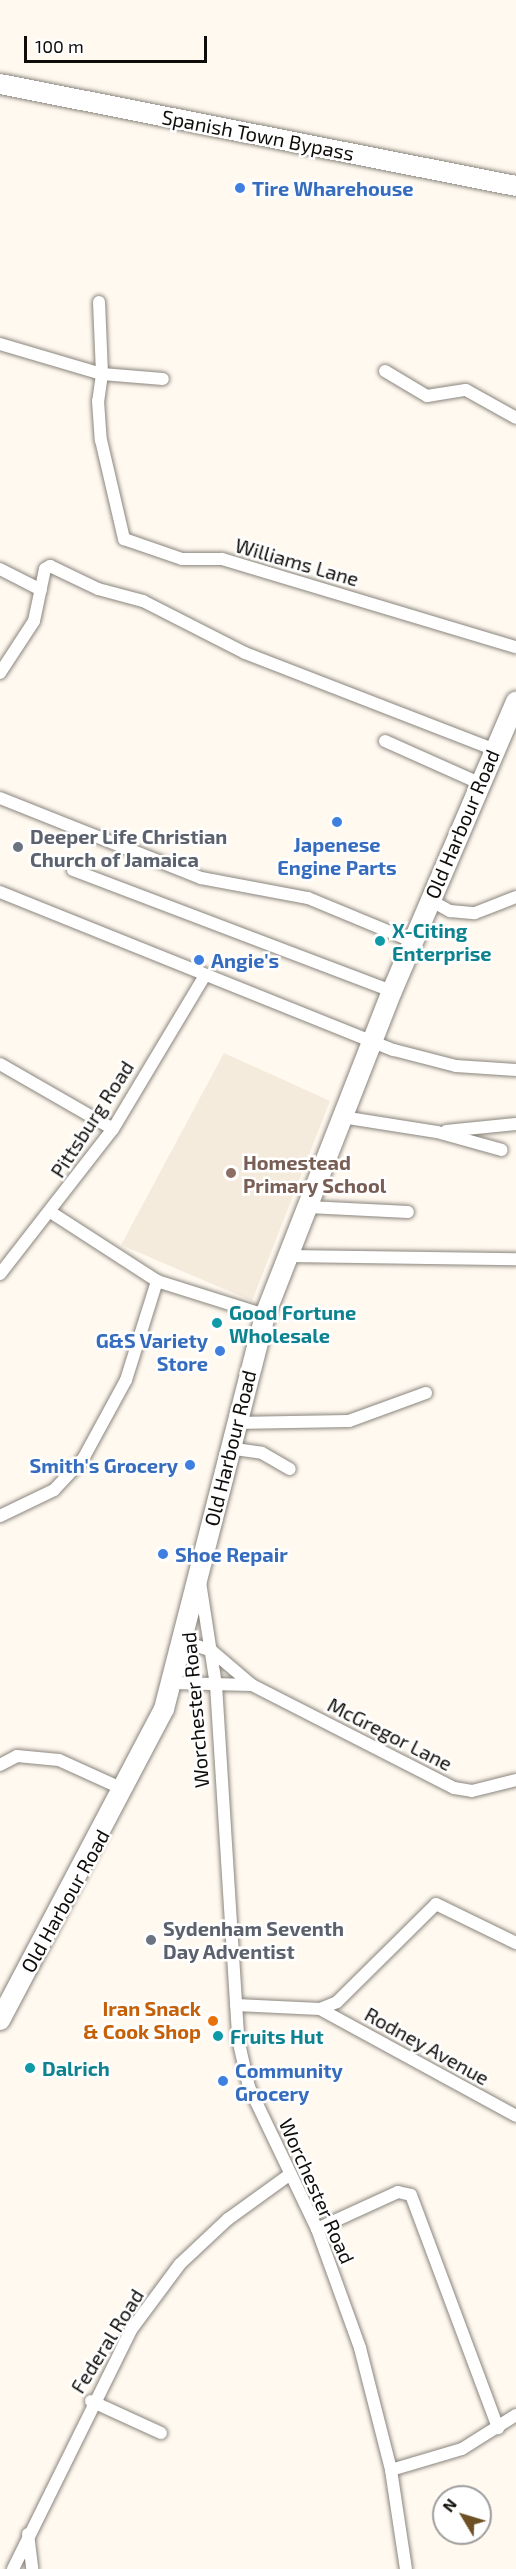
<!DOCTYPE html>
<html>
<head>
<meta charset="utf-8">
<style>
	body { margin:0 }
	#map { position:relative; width:516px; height:2569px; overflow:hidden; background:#fff9f0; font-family:"Exo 2",sans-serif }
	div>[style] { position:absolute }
	.built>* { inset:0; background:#f5ebdd }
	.roads { filter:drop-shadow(0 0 2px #8a857d) drop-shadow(0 0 2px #8a857d) }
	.street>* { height:12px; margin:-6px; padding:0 6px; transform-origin:6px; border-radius:6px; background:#fff }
	.primary>* { height:20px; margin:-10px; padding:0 10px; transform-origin:10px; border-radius:10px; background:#fff }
	.dots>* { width:16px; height:16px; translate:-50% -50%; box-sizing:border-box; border:3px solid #fff; border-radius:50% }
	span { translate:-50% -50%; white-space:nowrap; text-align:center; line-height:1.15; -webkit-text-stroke:5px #fff; paint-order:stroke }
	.street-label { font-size:20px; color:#0f0d0a }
	.shop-label { font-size:20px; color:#366cbe; font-weight:700 }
	.left { translate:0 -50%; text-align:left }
	.right { translate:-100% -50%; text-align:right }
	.worship-label { font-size:20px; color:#5b616d; font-weight:700 }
	.culture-label { font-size:20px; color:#0d838f; font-weight:700 }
	.education-label { font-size:20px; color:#785e54; font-weight:700 }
	.food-label { font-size:20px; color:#c56008; font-weight:700 }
	.north { position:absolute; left:432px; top:2485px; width:60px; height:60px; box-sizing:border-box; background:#fff; border:2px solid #9f9e9d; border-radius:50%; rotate:308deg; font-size:16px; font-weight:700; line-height:24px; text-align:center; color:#0f0d0a }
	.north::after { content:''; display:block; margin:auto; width:21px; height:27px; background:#6d5124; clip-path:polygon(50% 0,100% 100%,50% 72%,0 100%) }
	.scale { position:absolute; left:24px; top:36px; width:183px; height:27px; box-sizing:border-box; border:3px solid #0f0d0a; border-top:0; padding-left:8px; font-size:18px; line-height:21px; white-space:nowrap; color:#0f0d0a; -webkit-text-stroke:4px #fff; paint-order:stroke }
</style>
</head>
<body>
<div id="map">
	<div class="built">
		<i style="clip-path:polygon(224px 1053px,330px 1101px,252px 1301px,121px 1245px)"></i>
	</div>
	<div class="roads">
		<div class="street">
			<i style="left:99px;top:302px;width:72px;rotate:87.6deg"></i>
			<i style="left:102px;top:374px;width:61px;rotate:4.7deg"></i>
			<i style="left:0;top:344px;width:106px;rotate:16.4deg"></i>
			<i style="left:102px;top:374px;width:27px;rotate:98deg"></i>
			<i style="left:98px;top:401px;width:39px;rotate:86deg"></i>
			<i style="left:101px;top:440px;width:102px;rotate:76.9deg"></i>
			<i style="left:124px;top:539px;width:61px;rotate:19deg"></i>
			<i style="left:182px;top:559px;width:40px"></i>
			<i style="left:222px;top:559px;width:307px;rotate:16.7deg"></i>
			<i style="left:385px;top:371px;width:49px;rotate:30.8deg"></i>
			<i style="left:427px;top:396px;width:39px;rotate:-9deg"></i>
			<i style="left:466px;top:390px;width:57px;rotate:29.2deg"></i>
			<i style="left:0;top:569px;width:46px;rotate:27.1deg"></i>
			<i style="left:0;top:673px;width:62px;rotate:-56.8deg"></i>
			<i style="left:34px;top:621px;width:53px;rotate:-78.1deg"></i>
			<i style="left:45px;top:569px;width:6px;rotate:-31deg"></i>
			<i style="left:50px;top:566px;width:53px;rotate:25.6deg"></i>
			<i style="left:98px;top:589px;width:47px;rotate:14.9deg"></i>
			<i style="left:143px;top:601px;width:114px;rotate:27deg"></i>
			<i style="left:245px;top:653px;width:266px;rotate:21.2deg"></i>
			<i style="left:385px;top:741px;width:103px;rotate:24.1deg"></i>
			<i style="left:0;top:798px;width:216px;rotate:21.7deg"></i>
			<i style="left:201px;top:878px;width:109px;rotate:10.6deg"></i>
			<i style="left:308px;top:898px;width:113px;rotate:22.5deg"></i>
			<i style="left:73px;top:870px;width:341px;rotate:20.8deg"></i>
			<i style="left:0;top:892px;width:424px;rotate:21.9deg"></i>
			<i style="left:394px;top:1050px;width:64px;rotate:14.5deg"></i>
			<i style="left:456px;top:1066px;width:60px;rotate:3.8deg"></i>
			<i style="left:430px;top:900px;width:23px;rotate:29deg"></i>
			<i style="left:450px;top:911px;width:25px;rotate:5deg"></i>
			<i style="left:475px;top:913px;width:44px;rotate:-21.3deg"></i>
			<i style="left:0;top:1064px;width:130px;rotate:29.9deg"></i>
			<i style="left:342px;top:1117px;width:96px;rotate:9deg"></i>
			<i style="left:437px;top:1132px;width:67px;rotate:15.5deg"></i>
			<i style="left:446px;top:1131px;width:70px;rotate:-5.7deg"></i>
			<i style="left:308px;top:1207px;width:100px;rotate:2.9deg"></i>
			<i style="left:52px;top:1213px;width:125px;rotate:32.9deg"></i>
			<i style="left:157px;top:1281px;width:113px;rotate:17.5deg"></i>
			<i style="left:288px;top:1256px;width:228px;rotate:0.8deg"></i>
			<i style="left:0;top:1274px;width:184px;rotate:-52.1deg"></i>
			<i style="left:113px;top:1129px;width:177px;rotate:-59.1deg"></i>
			<i style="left:234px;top:1423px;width:115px;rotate:-1deg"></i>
			<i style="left:349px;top:1421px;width:82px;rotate:-20deg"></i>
			<i style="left:228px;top:1448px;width:34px;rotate:8deg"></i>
			<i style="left:262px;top:1453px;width:32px;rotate:30deg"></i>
			<i style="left:0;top:1516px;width:60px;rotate:-25.7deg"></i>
			<i style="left:54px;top:1490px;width:42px;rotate:-46.9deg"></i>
			<i style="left:83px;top:1459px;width:90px;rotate:-61.4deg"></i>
			<i style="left:126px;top:1380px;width:104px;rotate:-72.6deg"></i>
			<i style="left:200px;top:1582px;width:104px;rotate:81.2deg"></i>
			<i style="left:216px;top:1685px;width:355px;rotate:86.4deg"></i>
			<i style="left:238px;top:2039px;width:49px;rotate:77.1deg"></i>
			<i style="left:249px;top:2087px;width:157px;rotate:64.4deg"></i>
			<i style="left:317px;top:2229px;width:127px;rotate:70.1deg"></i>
			<i style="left:360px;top:2348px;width:126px;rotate:75.7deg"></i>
			<i style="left:391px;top:2470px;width:100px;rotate:81.4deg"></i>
			<i style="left:183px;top:1641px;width:31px;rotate:19deg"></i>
			<i style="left:212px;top:1651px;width:52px;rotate:40.4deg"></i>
			<i style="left:252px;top:1685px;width:227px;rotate:27deg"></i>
			<i style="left:454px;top:1788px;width:18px;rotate:9deg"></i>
			<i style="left:472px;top:1791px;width:45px;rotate:-14deg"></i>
			<i style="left:171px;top:1683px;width:81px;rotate:1.4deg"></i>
			<i style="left:0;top:1765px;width:19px;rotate:-28deg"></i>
			<i style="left:17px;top:1756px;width:42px;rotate:5.4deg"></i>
			<i style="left:59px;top:1760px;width:72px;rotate:24.4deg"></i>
			<i style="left:236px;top:2005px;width:84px;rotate:2.7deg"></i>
			<i style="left:320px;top:2009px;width:18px;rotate:-22deg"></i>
			<i style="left:337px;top:2002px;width:139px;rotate:-44.7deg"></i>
			<i style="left:436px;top:1904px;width:89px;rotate:26deg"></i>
			<i style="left:320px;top:2009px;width:223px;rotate:28.6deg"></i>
			<i style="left:317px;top:2229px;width:89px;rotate:-24.6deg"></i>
			<i style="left:398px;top:2192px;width:13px;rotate:13deg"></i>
			<i style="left:411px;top:2195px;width:249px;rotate:69.5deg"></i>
			<i style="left:91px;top:2401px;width:77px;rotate:24.6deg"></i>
			<i style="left:391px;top:2470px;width:74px;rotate:-16.5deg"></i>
			<i style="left:462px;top:2449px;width:64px;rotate:-32.2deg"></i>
			<i style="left:28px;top:2534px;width:35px;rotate:83deg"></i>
			<i style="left:13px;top:2569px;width:267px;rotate:-63.7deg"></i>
			<i style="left:131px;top:2330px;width:82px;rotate:-53.4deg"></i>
			<i style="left:180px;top:2264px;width:66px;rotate:-43.2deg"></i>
			<i style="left:228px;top:2219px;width:75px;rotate:-35.8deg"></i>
		</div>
		<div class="primary">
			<i style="left:0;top:84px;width:526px;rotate:11.18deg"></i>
			<i style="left:0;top:2020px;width:352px;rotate:-62.2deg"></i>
			<i style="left:164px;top:1709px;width:407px;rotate:-75.6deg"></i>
			<i style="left:265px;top:1315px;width:348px;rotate:-68.6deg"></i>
			<i style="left:392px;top:991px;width:315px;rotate:-66.8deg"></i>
		</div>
	</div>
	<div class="dots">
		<i style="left:240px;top:188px;background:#3f7fe0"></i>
		<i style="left:337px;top:822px;background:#3f7fe0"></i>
		<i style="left:18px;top:847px;background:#6b7280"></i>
		<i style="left:380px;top:941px;background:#0f9aa8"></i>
		<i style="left:199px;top:960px;background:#3f7fe0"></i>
		<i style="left:231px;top:1173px;background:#8d6e63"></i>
		<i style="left:217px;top:1323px;background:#0f9aa8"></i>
		<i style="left:220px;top:1351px;background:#3f7fe0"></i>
		<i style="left:190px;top:1465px;background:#3f7fe0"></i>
		<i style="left:163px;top:1554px;background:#3f7fe0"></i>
		<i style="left:151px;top:1940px;background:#6b7280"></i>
		<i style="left:213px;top:2021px;background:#e8710a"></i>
		<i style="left:218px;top:2036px;background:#0f9aa8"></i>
		<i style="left:30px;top:2068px;background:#0f9aa8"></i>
		<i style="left:223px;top:2081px;background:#3f7fe0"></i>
	</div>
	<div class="street-label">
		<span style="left:258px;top:135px;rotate:11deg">Spanish Town Bypass</span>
		<span style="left:297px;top:562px;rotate:16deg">Williams Lane</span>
		<span style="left:462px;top:824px;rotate:-67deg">Old Harbour Road</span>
		<span style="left:92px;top:1119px;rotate:-57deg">Pittsburg Road</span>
		<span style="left:230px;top:1448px;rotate:-76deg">Old Harbour Road</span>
		<span style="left:195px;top:1710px;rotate:-95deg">Worchester Road</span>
		<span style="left:390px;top:1734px;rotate:27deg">McGregor Lane</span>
		<span style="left:65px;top:1901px;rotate:-61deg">Old Harbour Road</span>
		<span style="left:427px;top:2046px;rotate:29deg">Rodney Avenue</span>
		<span style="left:317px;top:2191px;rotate:66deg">Worchester Road</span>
		<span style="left:107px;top:2341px;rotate:-58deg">Federal Road</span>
	</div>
	<div class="shop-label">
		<span class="left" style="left:252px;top:188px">Tire Wharehouse</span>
		<span style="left:337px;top:856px">Japenese<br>Engine Parts</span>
		<span class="left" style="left:211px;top:960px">Angie's</span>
		<span class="right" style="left:208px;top:1352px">G&amp;S Variety<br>Store</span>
		<span class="right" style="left:178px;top:1465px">Smith's Grocery</span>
		<span class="left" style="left:175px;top:1554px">Shoe Repair</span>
		<span class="left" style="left:235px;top:2082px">Community<br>Grocery</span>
	</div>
	<div class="worship-label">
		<span class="left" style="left:30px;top:848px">Deeper Life Christian<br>Church of Jamaica</span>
		<span class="left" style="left:163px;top:1940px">Sydenham Seventh<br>Day Adventist</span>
	</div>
	<div class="culture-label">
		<span class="left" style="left:392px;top:942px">X-Citing<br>Enterprise</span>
		<span class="left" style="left:229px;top:1324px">Good Fortune<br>Wholesale</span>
		<span class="left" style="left:230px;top:2036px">Fruits Hut</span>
		<span class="left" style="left:42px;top:2068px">Dalrich</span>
	</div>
	<div class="education-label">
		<span class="left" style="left:243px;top:1174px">Homestead<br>Primary School</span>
	</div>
	<div class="food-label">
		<span class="right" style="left:201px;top:2020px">Iran Snack<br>&amp; Cook Shop</span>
	</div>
	<div class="north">N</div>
	<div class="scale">100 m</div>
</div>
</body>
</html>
